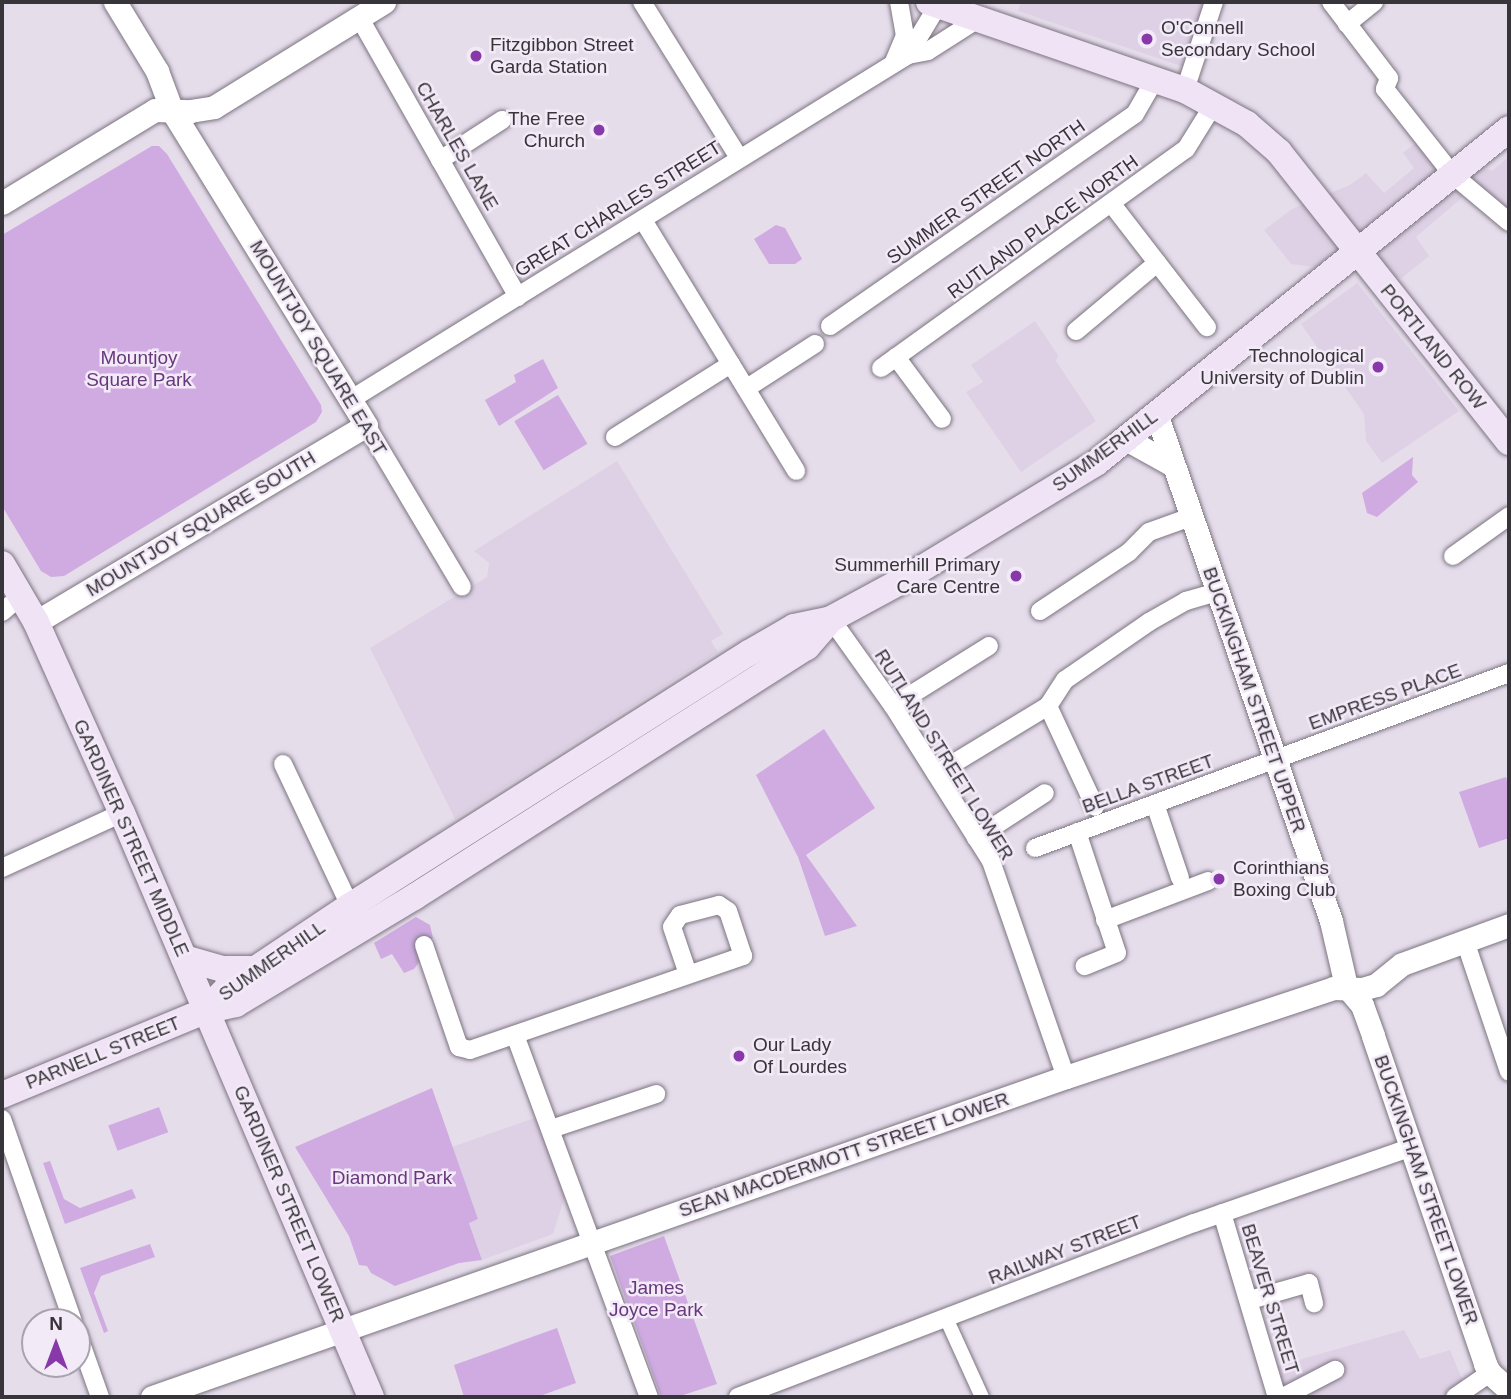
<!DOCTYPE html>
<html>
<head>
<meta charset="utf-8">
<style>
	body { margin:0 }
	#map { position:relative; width:1511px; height:1399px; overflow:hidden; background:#e6ddeb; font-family:Helvetica,sans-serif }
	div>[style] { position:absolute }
	.built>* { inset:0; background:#ded1e5 }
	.green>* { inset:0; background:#cfabe1; transform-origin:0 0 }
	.roads { filter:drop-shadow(0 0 2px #7c7480) drop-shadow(0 0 2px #7c7480) }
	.pedestrian>* { height:14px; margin:-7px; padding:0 7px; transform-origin:7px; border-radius:7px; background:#fff }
	.minor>* { height:18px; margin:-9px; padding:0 9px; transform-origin:9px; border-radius:9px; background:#fff }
	.tertiary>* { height:23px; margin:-11.5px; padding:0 11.5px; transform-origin:11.5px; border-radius:11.5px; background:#fff }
	.secondary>* { height:26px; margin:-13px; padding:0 13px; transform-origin:13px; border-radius:13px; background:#f0e3f6 }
	.dots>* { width:19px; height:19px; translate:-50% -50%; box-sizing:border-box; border:4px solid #f3eaf8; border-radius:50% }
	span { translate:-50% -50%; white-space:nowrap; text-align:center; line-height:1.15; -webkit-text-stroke:5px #f3eaf8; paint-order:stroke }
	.poi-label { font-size:19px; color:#38353a }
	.left { translate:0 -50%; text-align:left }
	.right { translate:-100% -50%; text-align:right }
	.street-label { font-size:19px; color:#38353a }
	.park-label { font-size:19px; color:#67387c }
	.frame { position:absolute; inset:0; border:4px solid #38353a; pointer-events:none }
	.north { position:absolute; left:21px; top:1308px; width:70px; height:70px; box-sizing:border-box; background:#f3eaf8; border:2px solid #a8a2ac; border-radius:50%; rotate:0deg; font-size:19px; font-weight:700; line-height:28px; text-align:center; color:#38353a }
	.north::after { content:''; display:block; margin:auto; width:24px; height:32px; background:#8839a9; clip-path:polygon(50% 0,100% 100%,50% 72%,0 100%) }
</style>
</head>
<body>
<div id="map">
	<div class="built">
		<i style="clip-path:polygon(1021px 2px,1204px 2px,1184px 67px,1018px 11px)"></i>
		<i style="clip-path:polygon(1424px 136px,1436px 152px,1492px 171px,1509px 156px,1509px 222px,1472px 189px,1416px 237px,1429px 256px,1402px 278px,1291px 264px,1264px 230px,1292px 209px,1350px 185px,1366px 173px,1384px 193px,1414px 168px,1403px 153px)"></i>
		<i style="clip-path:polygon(1357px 283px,1459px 411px,1382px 463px,1366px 441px,1364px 414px,1301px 324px)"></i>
		<i style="clip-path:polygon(1035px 321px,1058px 355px,1056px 361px,1096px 421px,1021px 472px,966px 392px,983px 382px,971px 365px)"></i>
		<i style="clip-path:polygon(617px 461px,723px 634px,711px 641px,718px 652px,455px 819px,370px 648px,487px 577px,489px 563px,474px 551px)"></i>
		<i style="clip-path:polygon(537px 1117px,565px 1196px,553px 1234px,482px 1260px,469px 1222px,478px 1219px,452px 1147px)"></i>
		<i style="clip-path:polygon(1404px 1330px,1420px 1359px,1450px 1350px,1466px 1389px,1449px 1397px,1284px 1397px,1274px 1367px)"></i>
	</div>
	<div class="green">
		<i style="clip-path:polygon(152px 146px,159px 146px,167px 154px,321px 405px,322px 412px,316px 422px,64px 576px,51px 577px,41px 571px,2px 506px,2px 235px)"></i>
		<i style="clip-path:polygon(776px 225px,785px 228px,802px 259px,795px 264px,769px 264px,754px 239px)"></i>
		<i style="clip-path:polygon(543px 359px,558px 388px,499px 426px,485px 400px,516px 382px,514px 375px)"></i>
		<i style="left:558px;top:395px;width:57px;height:51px;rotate:59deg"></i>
		<i style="clip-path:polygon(1413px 457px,1412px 475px,1418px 482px,1377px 517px,1367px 513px,1362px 493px)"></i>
		<i style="clip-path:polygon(824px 729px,875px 808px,806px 855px,857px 926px,825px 936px,798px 857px,756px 775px)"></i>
		<i style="clip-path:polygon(1506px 777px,1509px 787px,1509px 838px,1479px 848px,1459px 792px)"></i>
		<i style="clip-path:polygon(416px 917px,430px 925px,433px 938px,418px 946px,420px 961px,414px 969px,404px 973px,392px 954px,381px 959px,374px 943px)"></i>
		<i style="clip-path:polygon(432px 1088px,478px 1219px,469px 1223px,482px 1260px,459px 1263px,395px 1286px,371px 1273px,367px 1266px,359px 1265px,349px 1236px,295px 1147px)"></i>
		<i style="left:159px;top:1107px;width:27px;height:54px;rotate:70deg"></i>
		<i style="clip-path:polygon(50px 1161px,64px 1199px,80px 1208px,132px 1189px,136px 1198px,65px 1224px,43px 1163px)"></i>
		<i style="clip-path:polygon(664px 1236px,717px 1384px,677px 1397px,661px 1397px,610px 1256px)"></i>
		<i style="clip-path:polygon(150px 1244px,155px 1257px,101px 1276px,94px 1293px,108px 1331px,104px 1333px,80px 1268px)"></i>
		<i style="clip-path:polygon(557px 1328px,576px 1383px,537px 1397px,464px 1397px,454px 1365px)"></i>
	</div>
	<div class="roads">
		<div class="pedestrian">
			<i style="left:946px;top:1318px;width:87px;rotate:65.5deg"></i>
		</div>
		<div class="minor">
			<i style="left:642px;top:2px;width:184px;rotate:58.1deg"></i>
			<i style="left:1331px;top:2px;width:96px;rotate:52.7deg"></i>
			<i style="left:1389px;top:78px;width:12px;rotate:110deg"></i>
			<i style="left:1385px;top:89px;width:110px;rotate:51.7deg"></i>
			<i style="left:1453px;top:175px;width:73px;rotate:40deg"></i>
			<i style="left:359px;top:17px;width:322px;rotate:60.4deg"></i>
			<i style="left:1347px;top:24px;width:35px;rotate:-39deg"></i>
			<i style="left:908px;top:55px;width:58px;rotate:-59deg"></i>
			<i style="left:893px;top:64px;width:30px;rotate:-67deg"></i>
			<i style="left:905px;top:36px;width:35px;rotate:-100deg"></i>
			<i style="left:1185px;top:90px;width:93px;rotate:-71.8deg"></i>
			<i style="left:440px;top:160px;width:74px;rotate:-32.8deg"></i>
			<i style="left:1111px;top:203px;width:157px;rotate:52.3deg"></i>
			<i style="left:643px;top:220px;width:294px;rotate:58.6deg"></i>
			<i style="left:830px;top:326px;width:371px;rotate:-34.8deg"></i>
			<i style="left:1135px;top:114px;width:38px;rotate:-60deg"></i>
			<i style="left:1076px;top:331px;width:106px;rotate:-40deg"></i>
			<i style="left:896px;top:357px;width:77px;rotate:53.4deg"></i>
			<i style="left:881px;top:368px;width:375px;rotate:-35.7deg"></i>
			<i style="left:1186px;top:149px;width:53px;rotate:-58.1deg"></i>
			<i style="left:747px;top:388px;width:81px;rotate:-32.9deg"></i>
			<i style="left:350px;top:400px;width:656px;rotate:-31.73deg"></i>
			<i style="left:908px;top:55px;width:20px;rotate:-11deg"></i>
			<i style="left:928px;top:51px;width:59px;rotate:-32.6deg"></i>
			<i style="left:366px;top:425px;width:188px;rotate:59.3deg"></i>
			<i style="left:615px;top:437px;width:137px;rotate:-32.2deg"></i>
			<i style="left:1453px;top:556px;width:69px;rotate:-35.5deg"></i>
			<i style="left:1040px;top:611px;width:107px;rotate:-33.5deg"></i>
			<i style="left:1129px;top:552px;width:28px;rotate:-45deg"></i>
			<i style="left:1149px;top:532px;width:45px;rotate:-19.7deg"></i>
			<i style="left:2px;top:612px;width:25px;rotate:-40deg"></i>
			<i style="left:831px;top:619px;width:107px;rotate:54.5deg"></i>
			<i style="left:893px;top:706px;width:183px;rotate:57.7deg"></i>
			<i style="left:991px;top:861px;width:229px;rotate:70.9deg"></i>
			<i style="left:893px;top:706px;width:113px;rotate:-32deg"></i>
			<i style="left:1048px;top:706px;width:111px;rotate:65deg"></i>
			<i style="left:283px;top:764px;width:157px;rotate:64.7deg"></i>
			<i style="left:936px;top:774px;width:131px;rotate:-31.3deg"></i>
			<i style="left:1048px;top:706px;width:31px;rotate:-57deg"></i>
			<i style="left:1065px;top:680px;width:102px;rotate:-34.6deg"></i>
			<i style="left:1149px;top:622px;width:43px;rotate:-29.6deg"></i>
			<i style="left:1186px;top:601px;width:32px;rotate:-16deg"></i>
			<i style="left:1155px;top:804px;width:78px;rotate:71.3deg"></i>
			<i style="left:1077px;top:832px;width:127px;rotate:71.7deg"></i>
			<i style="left:1117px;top:953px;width:35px;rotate:158deg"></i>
			<i style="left:976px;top:838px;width:82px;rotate:-33.1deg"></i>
			<i style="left:1035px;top:848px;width:505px;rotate:-20.26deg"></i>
			<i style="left:2px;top:868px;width:132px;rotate:-24.6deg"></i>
			<i style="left:1105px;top:920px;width:110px;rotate:-20.7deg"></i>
			<i style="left:1465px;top:941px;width:138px;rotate:71.4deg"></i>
			<i style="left:424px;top:945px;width:108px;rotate:71.1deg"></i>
			<i style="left:459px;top:1047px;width:11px;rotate:15deg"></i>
			<i style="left:470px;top:1050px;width:289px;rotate:-19deg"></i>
			<i style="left:743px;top:956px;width:47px;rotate:-108.4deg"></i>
			<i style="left:728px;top:911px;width:11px;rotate:-146deg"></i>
			<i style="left:719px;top:905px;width:40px;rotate:165.6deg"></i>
			<i style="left:680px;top:915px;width:14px;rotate:124deg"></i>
			<i style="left:672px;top:927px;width:50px;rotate:71.2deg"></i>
			<i style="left:515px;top:1035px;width:386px;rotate:69.7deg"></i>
			<i style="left:2px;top:1119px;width:215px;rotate:70.7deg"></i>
			<i style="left:551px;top:1129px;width:111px;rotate:-18.4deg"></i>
			<i style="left:1222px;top:1213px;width:192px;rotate:73.4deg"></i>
			<i style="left:1250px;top:1300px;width:61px;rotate:-16.1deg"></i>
			<i style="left:1309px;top:1283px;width:21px;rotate:76deg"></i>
			<i style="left:77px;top:1332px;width:69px;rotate:70.5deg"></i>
			<i style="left:738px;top:1397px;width:488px;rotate:-20.9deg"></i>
			<i style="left:1194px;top:1223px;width:228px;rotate:-19.2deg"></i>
			<i style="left:1283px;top:1397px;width:59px;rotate:-27.4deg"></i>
			<i style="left:1455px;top:1397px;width:42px;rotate:-34.4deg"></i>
		</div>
		<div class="tertiary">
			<i style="left:2px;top:203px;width:179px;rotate:-31.3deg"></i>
			<i style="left:155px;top:110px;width:35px;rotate:2deg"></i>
			<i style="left:190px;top:111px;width:24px;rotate:-9deg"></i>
			<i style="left:214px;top:107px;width:200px;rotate:-31.7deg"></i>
			<i style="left:1157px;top:416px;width:534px;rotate:70.99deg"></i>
			<i style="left:1331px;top:921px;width:67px;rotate:77deg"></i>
			<i style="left:1346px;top:986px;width:25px;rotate:50deg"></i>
			<i style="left:1362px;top:1005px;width:33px;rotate:70deg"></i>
			<i style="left:1373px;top:1036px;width:347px;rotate:71.1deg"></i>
			<i style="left:1485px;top:1364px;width:10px;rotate:61deg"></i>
			<i style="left:1490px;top:1373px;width:25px;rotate:42deg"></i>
			<i style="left:1126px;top:439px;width:51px;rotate:29.1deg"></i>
			<i style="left:36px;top:622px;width:384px;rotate:-30.8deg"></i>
			<i style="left:366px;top:425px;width:369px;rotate:-121.7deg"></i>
			<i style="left:172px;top:111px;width:43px;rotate:-110.6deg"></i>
			<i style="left:157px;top:71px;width:81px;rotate:-121.3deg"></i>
			<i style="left:152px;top:1397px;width:968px;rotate:-19.3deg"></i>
			<i style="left:1066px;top:1077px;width:281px;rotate:-18.4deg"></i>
			<i style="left:1333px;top:988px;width:29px;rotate:2deg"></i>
			<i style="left:1362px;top:989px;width:15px;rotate:-16deg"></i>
			<i style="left:1376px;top:985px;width:33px;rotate:-39deg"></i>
			<i style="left:1402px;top:964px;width:114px;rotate:-20deg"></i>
		</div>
		<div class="secondary">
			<i style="left:929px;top:2px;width:271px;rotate:19deg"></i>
			<i style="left:1185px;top:90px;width:71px;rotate:28.7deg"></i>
			<i style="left:1247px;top:124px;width:43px;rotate:41.2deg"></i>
			<i style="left:1279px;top:152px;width:370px;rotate:51.6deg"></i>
			<i style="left:2px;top:564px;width:67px;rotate:59.6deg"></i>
			<i style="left:36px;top:622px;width:209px;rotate:65.8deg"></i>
			<i style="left:122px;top:813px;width:635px;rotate:66.91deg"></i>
			<i style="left:184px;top:958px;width:40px;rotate:16deg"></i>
			<i style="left:222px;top:969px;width:33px"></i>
			<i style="left:205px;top:1011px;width:32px;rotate:-46deg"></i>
			<i style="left:227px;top:988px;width:148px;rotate:-33.7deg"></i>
			<i style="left:350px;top:906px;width:472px;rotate:-32.4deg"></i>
			<i style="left:749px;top:653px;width:52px;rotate:-30deg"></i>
			<i style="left:794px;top:627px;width:38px;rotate:-12deg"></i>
			<i style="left:831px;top:619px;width:82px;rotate:-28.4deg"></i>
			<i style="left:903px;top:580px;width:226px;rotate:-31.2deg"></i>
			<i style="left:1096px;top:463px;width:531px;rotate:-38.96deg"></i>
			<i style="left:2px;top:1095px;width:220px;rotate:-22.5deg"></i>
			<i style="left:205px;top:1011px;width:32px;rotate:-13deg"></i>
			<i style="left:236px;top:1004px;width:208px;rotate:-31deg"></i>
			<i style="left:414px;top:897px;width:466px;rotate:-32.5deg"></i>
			<i style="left:807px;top:647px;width:37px;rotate:-49deg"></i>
		</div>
	</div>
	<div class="dots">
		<i style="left:1147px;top:39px;background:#8839a9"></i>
		<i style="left:476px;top:56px;background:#8839a9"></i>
		<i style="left:599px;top:130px;background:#8839a9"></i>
		<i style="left:1378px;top:367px;background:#8839a9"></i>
		<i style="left:1016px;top:576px;background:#8839a9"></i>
		<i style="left:1219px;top:879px;background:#8839a9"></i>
		<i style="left:739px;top:1056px;background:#8839a9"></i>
	</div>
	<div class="poi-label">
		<span class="left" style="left:1161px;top:39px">O'Connell<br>Secondary School</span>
		<span class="left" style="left:490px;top:56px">Fitzgibbon Street<br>Garda Station</span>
		<span class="right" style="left:585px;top:130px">The Free<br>Church</span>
		<span class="right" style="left:1364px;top:367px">Technological<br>University of Dublin</span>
		<span class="right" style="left:1000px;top:576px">Summerhill Primary<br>Care Centre</span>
		<span class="left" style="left:1233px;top:879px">Corinthians<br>Boxing Club</span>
		<span class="left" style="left:753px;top:1056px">Our Lady<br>Of Lourdes</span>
	</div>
	<div class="street-label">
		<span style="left:457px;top:146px;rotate:60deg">CHARLES LANE</span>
		<span style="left:986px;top:192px;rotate:-35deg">SUMMER STREET NORTH</span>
		<span style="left:618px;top:209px;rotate:-32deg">GREAT CHARLES STREET</span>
		<span style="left:1043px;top:227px;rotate:-36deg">RUTLAND PLACE NORTH</span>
		<span style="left:1433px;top:347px;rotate:51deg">PORTLAND ROW</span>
		<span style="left:318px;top:348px;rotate:59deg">MOUNTJOY SQUARE EAST</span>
		<span style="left:1105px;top:451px;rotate:-36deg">SUMMERHILL</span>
		<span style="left:201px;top:524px;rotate:-31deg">MOUNTJOY SQUARE SOUTH</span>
		<span style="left:1385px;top:697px;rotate:-20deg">EMPRESS PLACE</span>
		<span style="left:1254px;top:700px;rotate:71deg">BUCKINGHAM STREET UPPER</span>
		<span style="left:944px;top:755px;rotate:58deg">RUTLAND STREET LOWER</span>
		<span style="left:1148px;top:784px;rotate:-20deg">BELLA STREET</span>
		<span style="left:131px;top:838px;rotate:66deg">GARDINER STREET MIDDLE</span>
		<span style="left:272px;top:961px;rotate:-35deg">SUMMERHILL</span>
		<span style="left:103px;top:1053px;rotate:-22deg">PARNELL STREET</span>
		<span style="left:844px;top:1155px;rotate:-19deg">SEAN MACDERMOTT STREET LOWER</span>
		<span style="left:1426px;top:1190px;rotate:71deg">BUCKINGHAM STREET LOWER</span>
		<span style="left:289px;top:1204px;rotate:67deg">GARDINER STREET LOWER</span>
		<span style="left:1065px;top:1250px;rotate:-21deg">RAILWAY STREET</span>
		<span style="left:1270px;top:1299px;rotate:73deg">BEAVER STREET</span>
	</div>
	<div class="park-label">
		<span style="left:139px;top:369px">Mountjoy<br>Square Park</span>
		<span style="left:392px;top:1178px">Diamond Park</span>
		<span style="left:656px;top:1299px">James<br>Joyce Park</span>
	</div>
	<div class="frame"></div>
	<div class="north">N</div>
</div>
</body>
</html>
